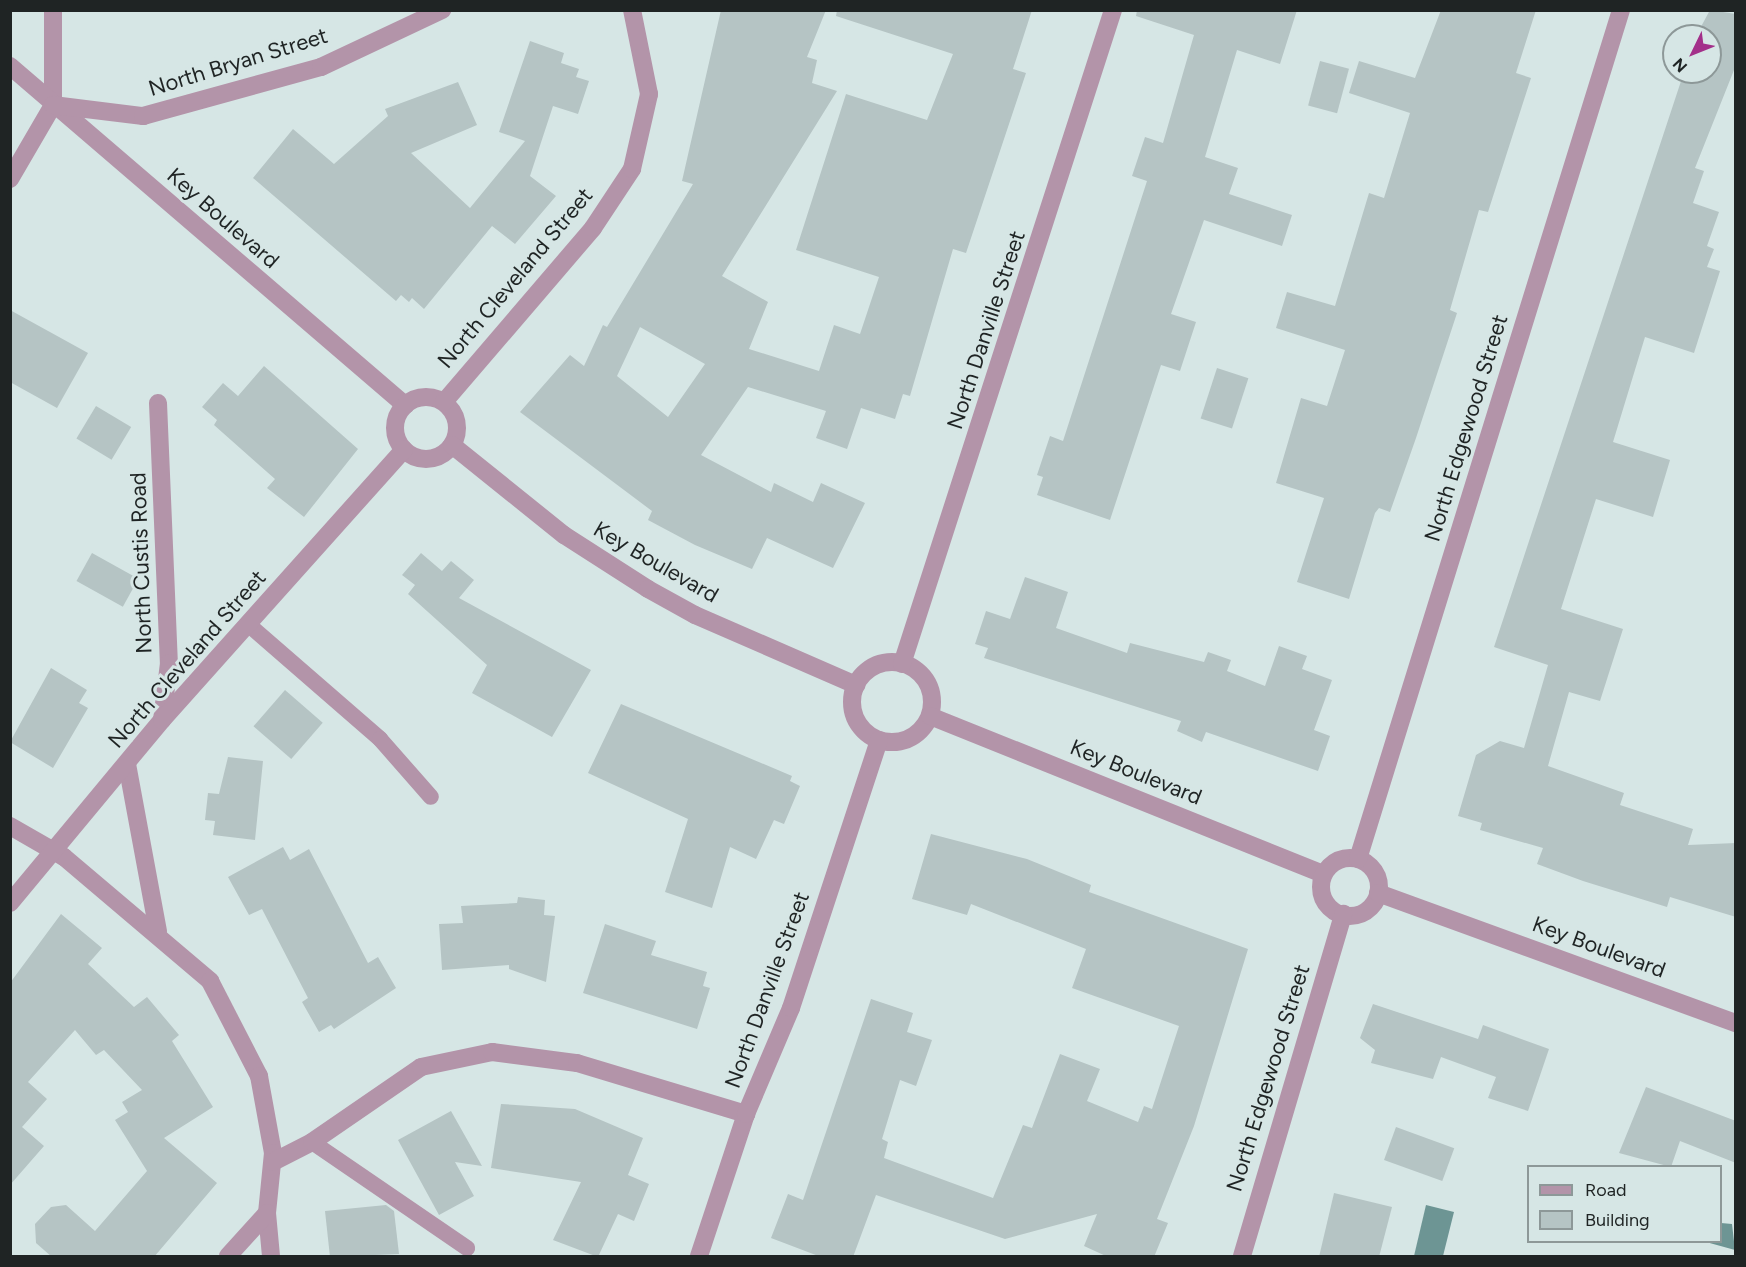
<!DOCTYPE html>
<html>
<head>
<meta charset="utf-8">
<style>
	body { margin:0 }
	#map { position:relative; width:1746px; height:1267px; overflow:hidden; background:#d6e6e5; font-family:Figtree,sans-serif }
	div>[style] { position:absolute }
	.water>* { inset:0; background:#6d9594 }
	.building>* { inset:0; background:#b5c4c4; transform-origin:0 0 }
	.lane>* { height:16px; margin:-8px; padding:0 8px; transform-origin:8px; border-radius:8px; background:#b394a9 }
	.street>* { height:18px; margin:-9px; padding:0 9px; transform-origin:9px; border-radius:9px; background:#b394a9 }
	.street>.ring { margin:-9px; padding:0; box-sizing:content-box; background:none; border:18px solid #b394a9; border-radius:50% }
	span { translate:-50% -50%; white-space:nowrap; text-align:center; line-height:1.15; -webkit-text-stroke:6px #d6e6e5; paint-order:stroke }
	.street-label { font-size:22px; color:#1f2424 }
	.frame { position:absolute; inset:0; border:12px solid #1f2424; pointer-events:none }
	.legend { position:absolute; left:1527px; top:1165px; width:195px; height:78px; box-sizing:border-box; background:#d6e6e5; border:2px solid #8d9898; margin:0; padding:8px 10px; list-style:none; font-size:18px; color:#1f2424 }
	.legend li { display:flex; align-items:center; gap:12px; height:30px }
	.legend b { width:30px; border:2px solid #8d9898 }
	.north { position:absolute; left:1662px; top:24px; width:60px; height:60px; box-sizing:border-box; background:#d6e6e5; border:2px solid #8d9898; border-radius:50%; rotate:227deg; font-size:16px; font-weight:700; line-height:24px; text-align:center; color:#1f2424 }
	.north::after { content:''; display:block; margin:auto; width:21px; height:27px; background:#a3308a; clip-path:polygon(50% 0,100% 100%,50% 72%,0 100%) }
</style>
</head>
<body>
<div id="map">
	<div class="water">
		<i style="clip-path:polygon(1426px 1205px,1454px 1212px,1443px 1256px,1414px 1256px)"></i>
		<i style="clip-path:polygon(1721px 1223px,1732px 1224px,1735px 1250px,1706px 1242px,1720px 1242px)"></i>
	</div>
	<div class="building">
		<i style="clip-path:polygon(evenodd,721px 10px,826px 10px,807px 57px,817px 60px,812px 83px,837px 91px,722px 276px,768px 302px,749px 349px,819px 371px,834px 325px,860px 334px,879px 277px,796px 250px,846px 94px,927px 120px,953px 54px,836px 16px,837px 10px,1032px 10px,1013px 69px,1026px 73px,966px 253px,953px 249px,910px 396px,903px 394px,895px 419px,861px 408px,847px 449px,816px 438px,826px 411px,748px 387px,701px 455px,771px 492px,774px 483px,813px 502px,821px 483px,865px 503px,833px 568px,767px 538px,752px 569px,695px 545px,648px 520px,652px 511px,520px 412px,570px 355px,584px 366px,603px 325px,607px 327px,693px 184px,682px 181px,721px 10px,640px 327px,705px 364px,668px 417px,617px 376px,640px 327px)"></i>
		<i style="clip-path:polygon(1137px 10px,1297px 10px,1280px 64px,1237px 50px,1205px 157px,1238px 168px,1229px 194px,1292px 215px,1282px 246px,1204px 220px,1171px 314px,1196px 322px,1180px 371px,1161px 365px,1110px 520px,1037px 495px,1043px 477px,1037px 475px,1050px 436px,1063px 441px,1147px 181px,1132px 176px,1145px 137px,1163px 143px,1194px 35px,1136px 16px)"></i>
		<i style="clip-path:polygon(1441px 10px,1536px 10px,1516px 73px,1531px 78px,1488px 212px,1479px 210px,1450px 310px,1457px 313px,1416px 438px,1390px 512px,1379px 508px,1375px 513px,1349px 599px,1297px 582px,1324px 498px,1276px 483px,1301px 398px,1327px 406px,1345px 350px,1276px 328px,1287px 292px,1335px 306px,1369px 193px,1384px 198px,1410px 113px,1349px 93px,1359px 61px,1415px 78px)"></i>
		<i style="clip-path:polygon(1710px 10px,1736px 14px,1736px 65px,1695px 168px,1704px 171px,1693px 203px,1719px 212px,1707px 246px,1714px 249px,1707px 267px,1720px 271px,1694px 353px,1645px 337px,1613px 442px,1670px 460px,1653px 517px,1596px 499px,1561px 609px,1623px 629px,1600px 701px,1569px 692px,1548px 766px,1624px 793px,1620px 805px,1693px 829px,1688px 845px,1736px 843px,1736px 917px,1670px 897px,1667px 907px,1583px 881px,1537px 864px,1543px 848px,1480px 830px,1482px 823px,1458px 816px,1476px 755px,1500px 741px,1524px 748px,1548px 665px,1494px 647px,1684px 72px,1710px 72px,1710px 36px,1696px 36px)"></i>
		<i style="clip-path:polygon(530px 41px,564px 53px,561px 63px,579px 69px,576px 77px,589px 81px,578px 114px,553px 106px,530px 176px,556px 196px,515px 244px,492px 226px,424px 309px,412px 298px,409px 302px,401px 295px,396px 301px,253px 178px,293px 129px,334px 164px,388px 116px,385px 109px,458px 82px,477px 125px,411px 153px,470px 208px,525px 141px,499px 132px)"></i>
		<i style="left:1320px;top:61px;width:30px;height:46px;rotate:15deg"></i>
		<i style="clip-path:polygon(10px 310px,88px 353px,57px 408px,10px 382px)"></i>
		<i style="clip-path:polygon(264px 366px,358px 449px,304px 517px,267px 488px,275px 479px,214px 425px,217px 420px,202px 407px,223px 383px,238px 396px)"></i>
		<i style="left:1217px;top:368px;width:33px;height:53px;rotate:18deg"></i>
		<i style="left:96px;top:406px;width:41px;height:38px;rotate:31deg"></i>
		<i style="left:92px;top:553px;width:53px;height:32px;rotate:29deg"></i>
		<i style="clip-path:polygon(421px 553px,442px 571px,451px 561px,474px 580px,459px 598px,591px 670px,552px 737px,472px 693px,487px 665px,408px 594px,415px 585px,402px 575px)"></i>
		<i style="clip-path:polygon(1025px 577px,1068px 592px,1056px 628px,1127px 653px,1130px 643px,1204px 662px,1208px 652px,1231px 660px,1227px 671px,1265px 686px,1279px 646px,1307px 656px,1302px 669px,1332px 680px,1314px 730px,1330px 736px,1318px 771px,1206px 732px,1202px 742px,1177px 731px,1181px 721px,984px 658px,988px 648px,975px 644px,986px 611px,1010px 619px)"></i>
		<i style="clip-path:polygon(51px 668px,87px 690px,79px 703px,88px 708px,53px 768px,10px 742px)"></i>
		<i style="left:285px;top:690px;width:50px;height:48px;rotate:41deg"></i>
		<i style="clip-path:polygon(621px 704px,792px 776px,790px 781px,800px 786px,784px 824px,774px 820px,756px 859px,730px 847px,712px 908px,665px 892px,688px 819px,588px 773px)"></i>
		<i style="clip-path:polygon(228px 757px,263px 761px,255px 840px,213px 835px,215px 821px,205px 820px,208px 793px,219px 794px)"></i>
		<i style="clip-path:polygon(931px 834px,1027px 859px,1091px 885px,1089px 892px,1248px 949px,1194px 1126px,1157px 1219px,1168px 1223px,1154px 1257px,1108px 1257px,1084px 1246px,1097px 1214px,1005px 1239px,876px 1195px,853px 1257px,821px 1257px,771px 1238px,788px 1194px,803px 1200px,871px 999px,913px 1013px,907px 1032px,932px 1040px,916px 1086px,900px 1080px,882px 1139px,888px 1142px,884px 1158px,993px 1198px,1023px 1125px,1032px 1128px,1060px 1054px,1100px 1069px,1087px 1101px,1138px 1122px,1144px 1106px,1152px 1109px,1179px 1026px,1072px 988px,1086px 949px,971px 904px,967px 915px,912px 899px)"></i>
		<i style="clip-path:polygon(283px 847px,290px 860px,309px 849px,368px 963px,378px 957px,396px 988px,334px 1029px,331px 1025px,319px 1032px,302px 1002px,308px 998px,262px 909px,249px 915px,228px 877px)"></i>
		<i style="clip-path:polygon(518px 897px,545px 900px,544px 915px,555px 916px,546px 982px,509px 969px,509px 965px,442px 970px,439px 924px,463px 923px,461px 906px,517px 903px)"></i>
		<i style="clip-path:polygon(61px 914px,102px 948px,88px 964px,134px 1007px,147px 997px,179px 1035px,172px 1041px,213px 1107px,164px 1138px,217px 1183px,154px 1257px,52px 1257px,36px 1243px,35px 1224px,51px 1207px,66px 1205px,95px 1231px,147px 1171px,115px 1120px,128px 1112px,122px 1102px,142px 1090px,104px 1050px,96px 1055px,75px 1030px,28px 1082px,47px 1099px,22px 1127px,44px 1146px,10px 1185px,10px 983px)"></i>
		<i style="clip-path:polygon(605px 924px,656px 941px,651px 955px,707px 972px,703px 986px,710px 988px,697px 1029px,583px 993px)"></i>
		<i style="clip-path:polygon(1373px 1004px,1478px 1039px,1483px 1025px,1549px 1049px,1528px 1111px,1488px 1098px,1496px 1077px,1441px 1057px,1433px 1079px,1371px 1063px,1375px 1050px,1360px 1038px)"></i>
		<i style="clip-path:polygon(1646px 1087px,1736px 1121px,1736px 1163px,1680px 1141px,1671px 1167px,1619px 1153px)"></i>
		<i style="clip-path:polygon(501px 1104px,575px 1109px,643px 1138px,628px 1175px,649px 1184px,634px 1221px,618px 1214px,598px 1257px,553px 1240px,581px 1182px,491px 1168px)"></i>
		<i style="clip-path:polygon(451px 1111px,482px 1166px,455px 1162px,474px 1196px,439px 1215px,398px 1140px)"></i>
		<i style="left:1396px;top:1127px;width:62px;height:35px;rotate:20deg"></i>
		<i style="clip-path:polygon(1334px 1193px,1392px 1207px,1379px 1257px,1319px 1257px)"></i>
		<i style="clip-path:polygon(386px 1205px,394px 1211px,399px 1254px,330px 1257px,325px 1211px)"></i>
	</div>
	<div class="lane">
		<i style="left:249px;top:625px;width:174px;rotate:41deg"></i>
		<i style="left:380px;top:739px;width:77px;rotate:48.7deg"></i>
		<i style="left:312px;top:1142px;width:188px;rotate:34.4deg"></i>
	</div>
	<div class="street">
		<i style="left:53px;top:10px;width:95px;rotate:90deg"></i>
		<i style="left:10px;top:66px;width:521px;rotate:40.64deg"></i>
		<i style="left:10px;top:179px;width:86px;rotate:-59.8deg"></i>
		<i style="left:53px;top:105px;width:91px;rotate:7deg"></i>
		<i style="left:143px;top:116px;width:185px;rotate:-15.4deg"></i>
		<i style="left:321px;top:67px;width:134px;rotate:-25.2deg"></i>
		<i class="ring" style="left:395px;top:397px;width:44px;height:44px"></i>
		<i style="left:444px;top:402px;width:229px;rotate:-49.4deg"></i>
		<i style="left:593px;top:228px;width:71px;rotate:-56.5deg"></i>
		<i style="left:632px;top:169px;width:77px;rotate:-77.2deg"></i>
		<i style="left:649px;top:94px;width:86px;rotate:-101.4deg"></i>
		<i style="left:158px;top:403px;width:260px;rotate:87.6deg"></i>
		<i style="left:169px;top:663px;width:57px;rotate:97deg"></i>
		<i style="left:452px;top:445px;width:144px;rotate:38.8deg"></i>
		<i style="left:564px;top:535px;width:100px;rotate:32.7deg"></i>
		<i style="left:648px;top:589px;width:54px;rotate:29deg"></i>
		<i style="left:695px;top:615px;width:176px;rotate:23.5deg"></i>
		<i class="ring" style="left:852px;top:662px;width:62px;height:62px"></i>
		<i style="left:902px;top:664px;width:687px;rotate:-72.12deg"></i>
		<i style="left:930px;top:716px;width:424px;rotate:21.9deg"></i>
		<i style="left:127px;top:764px;width:170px;rotate:79.5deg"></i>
		<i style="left:10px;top:826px;width:62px;rotate:29.9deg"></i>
		<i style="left:64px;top:857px;width:192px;rotate:40.3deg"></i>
		<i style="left:210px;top:981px;width:107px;rotate:62.7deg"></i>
		<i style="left:259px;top:1076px;width:78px;rotate:79.7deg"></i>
		<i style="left:273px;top:1153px;width:60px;rotate:95.7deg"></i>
		<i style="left:267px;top:1213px;width:43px;rotate:84.7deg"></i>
		<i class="ring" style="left:1321px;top:858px;width:40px;height:40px"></i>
		<i style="left:1358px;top:859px;width:889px;rotate:-72.79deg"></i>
		<i style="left:1378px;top:893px;width:381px;rotate:20deg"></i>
		<i style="left:10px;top:903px;width:238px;rotate:-50.3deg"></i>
		<i style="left:162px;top:720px;width:363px;rotate:-48.2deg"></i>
		<i style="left:273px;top:1162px;width:44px;rotate:-27.1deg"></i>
		<i style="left:312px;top:1142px;width:132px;rotate:-34.5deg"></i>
		<i style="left:421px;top:1067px;width:73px;rotate:-11.9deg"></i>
		<i style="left:492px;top:1052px;width:86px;rotate:7.4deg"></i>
		<i style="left:577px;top:1063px;width:177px;rotate:16.8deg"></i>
		<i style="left:228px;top:1256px;width:58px;rotate:-47.8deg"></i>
		<i style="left:699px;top:1256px;width:150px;rotate:-71.7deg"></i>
		<i style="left:746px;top:1114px;width:115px;rotate:-67deg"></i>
		<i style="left:791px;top:1008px;width:282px;rotate:-71.8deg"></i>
		<i style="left:1242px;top:1256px;width:357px;rotate:-73.5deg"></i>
	</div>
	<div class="street-label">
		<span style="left:238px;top:62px;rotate:-17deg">North Bryan Street</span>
		<span style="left:223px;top:218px;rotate:41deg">Key Boulevard</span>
		<span style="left:515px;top:278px;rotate:-50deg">North Cleveland Street</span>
		<span style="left:986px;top:330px;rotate:-72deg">North Danville Street</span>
		<span style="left:1466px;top:428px;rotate:-73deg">North Edgewood Street</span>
		<span style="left:656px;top:562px;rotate:30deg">Key Boulevard</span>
		<span style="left:141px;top:563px;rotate:-92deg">North Custis Road</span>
		<span style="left:187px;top:659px;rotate:-49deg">North Cleveland Street</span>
		<span style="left:1136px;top:772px;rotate:22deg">Key Boulevard</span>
		<span style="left:1599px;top:947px;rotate:20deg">Key Boulevard</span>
		<span style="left:767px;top:990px;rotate:-70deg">North Danville Street</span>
		<span style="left:1268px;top:1078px;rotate:-73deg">North Edgewood Street</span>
	</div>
	<div class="frame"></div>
	<ul class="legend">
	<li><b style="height:8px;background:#b394a9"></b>Road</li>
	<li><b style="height:16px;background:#b5c4c4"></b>Building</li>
	</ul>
	<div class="north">N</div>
</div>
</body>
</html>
